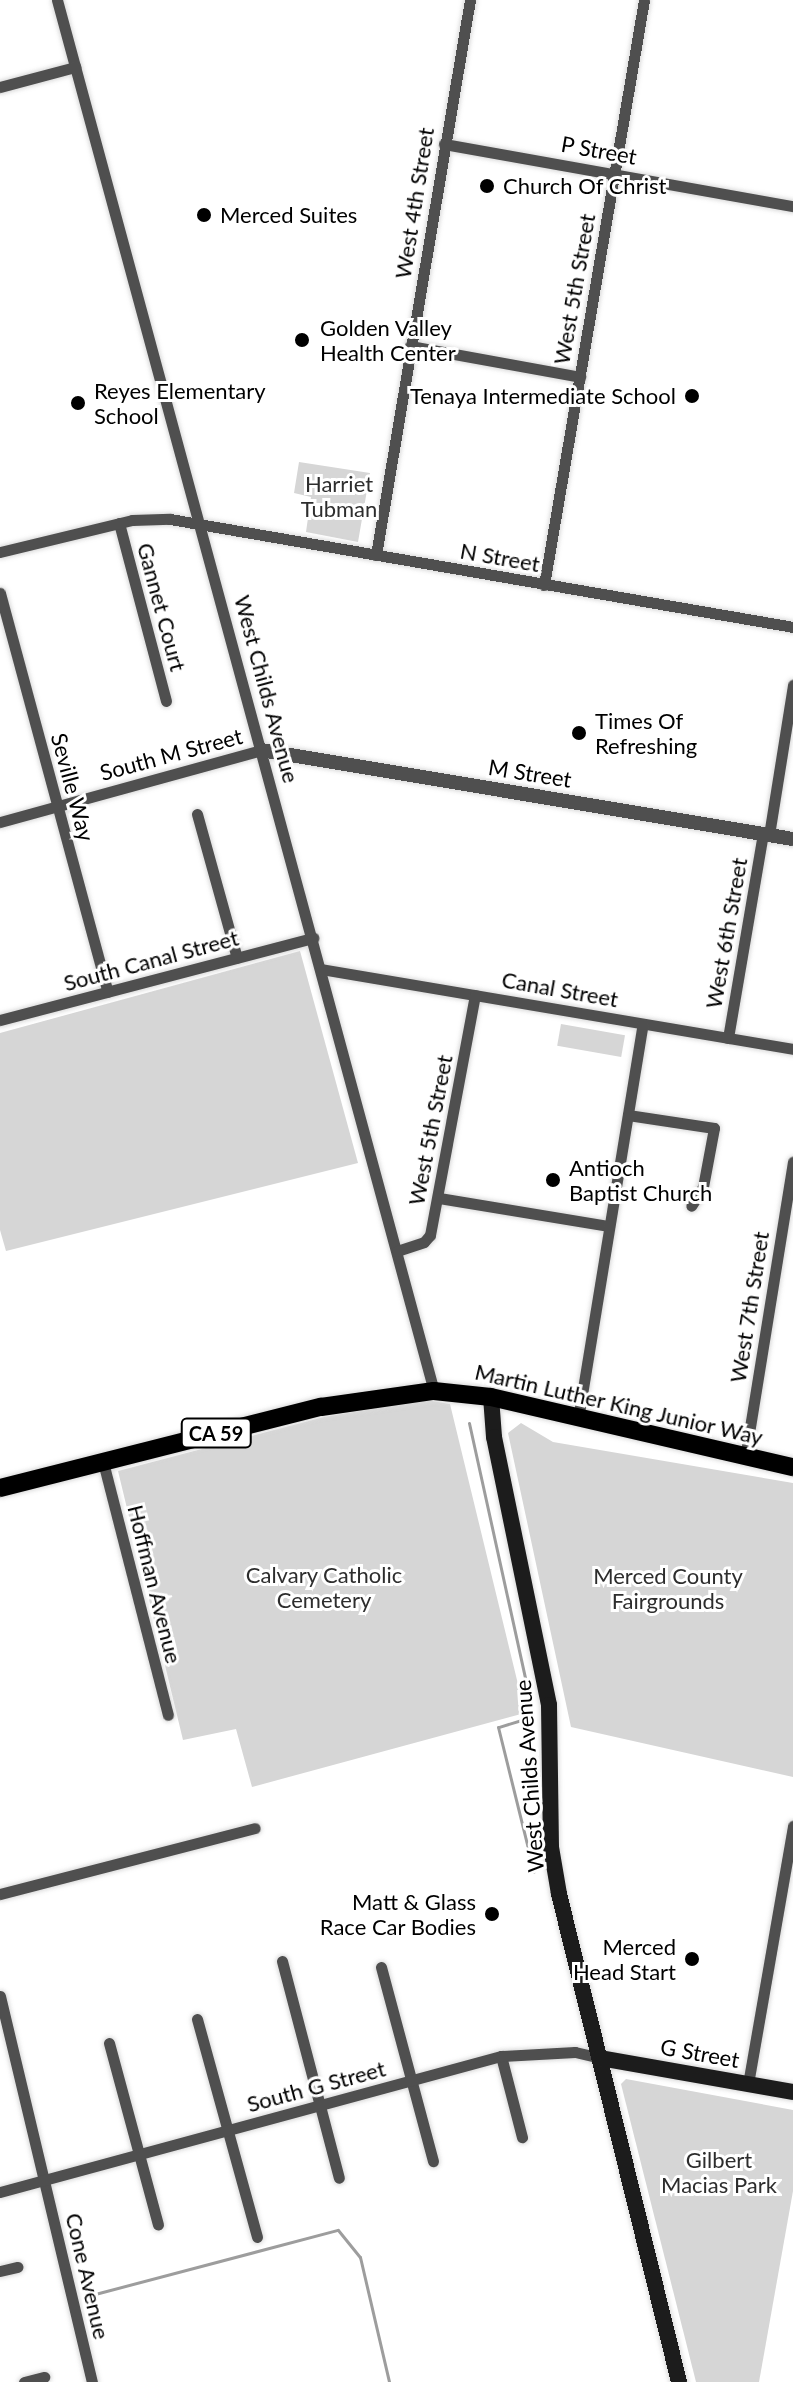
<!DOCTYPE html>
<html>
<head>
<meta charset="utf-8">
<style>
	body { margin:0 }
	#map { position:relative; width:793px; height:2382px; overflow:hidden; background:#fff; font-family:Lato,sans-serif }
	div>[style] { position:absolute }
	.green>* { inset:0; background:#d6d6d6; transform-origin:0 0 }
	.stream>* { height:3px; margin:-1.5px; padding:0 1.5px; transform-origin:1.5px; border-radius:1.5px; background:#9d9d9d }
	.roads { filter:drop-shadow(0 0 2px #dbdbdb) drop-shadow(0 0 2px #dbdbdb) }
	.minor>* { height:11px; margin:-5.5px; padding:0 5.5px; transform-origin:5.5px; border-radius:5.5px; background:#4f4f4f }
	.tertiary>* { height:14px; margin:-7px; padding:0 7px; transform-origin:7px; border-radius:7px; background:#4f4f4f }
	.secondary>* { height:16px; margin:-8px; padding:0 8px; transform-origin:8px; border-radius:8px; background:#1c1c1c }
	.trunk>* { height:18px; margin:-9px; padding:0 9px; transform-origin:9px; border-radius:9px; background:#000 }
	.dots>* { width:22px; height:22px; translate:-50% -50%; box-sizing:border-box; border:4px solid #fff; border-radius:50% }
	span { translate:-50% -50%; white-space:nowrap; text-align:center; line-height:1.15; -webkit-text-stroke:6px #fff; paint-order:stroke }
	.shield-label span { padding:2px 6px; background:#fff; border:2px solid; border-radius:6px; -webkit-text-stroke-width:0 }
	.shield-label { font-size:20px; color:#000; font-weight:700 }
	.street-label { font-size:22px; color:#000 }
	.poi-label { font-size:22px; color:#000 }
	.left { translate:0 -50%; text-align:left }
	.right { translate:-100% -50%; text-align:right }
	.park-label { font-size:22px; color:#2d2d2d }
</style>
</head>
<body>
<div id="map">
	<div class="green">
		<i style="clip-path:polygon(299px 462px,370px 473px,358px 542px,306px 532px,311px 497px,294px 493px)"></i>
		<i style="clip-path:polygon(300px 951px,358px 1163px,6px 1251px,0 1230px,0 1033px)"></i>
		<i style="left:561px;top:1024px;width:65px;height:22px;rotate:10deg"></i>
		<i style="clip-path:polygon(426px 1400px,450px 1404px,525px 1713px,252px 1787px,236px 1729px,183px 1740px,118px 1471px,324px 1417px)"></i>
		<i style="clip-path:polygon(521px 1423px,553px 1442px,793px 1483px,793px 1777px,571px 1727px,508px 1433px)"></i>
		<i style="clip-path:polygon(626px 2079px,793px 2110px,793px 2191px,759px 2382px,696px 2382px,621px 2084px)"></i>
	</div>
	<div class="stream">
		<i style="left:469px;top:1423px;width:293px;rotate:77.6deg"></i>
		<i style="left:532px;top:1709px;width:10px;rotate:114deg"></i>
		<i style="left:528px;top:1718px;width:31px;rotate:163deg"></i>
		<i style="left:498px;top:1727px;width:149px;rotate:76.1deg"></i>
		<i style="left:95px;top:2294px;width:251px;rotate:-14.8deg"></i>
		<i style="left:338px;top:2230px;width:35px;rotate:51deg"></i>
		<i style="left:360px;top:2257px;width:128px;rotate:76.9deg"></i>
	</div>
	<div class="roads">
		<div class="minor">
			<i style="left:57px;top:0;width:1441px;rotate:74.84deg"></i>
			<i style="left:0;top:87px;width:78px;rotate:-14.9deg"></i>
			<i style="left:444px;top:144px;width:354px;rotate:10.1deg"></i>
			<i style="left:410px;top:346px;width:173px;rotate:10.3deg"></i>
			<i style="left:119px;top:523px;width:184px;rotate:75.2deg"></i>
			<i style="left:0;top:552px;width:136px;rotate:-13.6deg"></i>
			<i style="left:132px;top:520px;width:38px;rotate:-2deg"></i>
			<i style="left:170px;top:519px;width:632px;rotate:9.83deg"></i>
			<i style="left:376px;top:555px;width:563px;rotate:-80.39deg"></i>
			<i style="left:544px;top:585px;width:593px;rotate:-80.3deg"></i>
			<i style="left:0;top:593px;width:413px;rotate:74.9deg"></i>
			<i style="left:197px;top:814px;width:149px;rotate:74.5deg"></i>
			<i style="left:0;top:822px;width:271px;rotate:-15.4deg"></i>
			<i style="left:769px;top:835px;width:152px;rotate:-80.9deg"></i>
			<i style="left:321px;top:969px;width:479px;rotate:9.6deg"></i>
			<i style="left:0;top:1020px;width:324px;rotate:-14.7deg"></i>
			<i style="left:728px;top:1038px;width:207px;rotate:-80.3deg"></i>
			<i style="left:628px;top:1115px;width:87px;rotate:8.6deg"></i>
			<i style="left:714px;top:1128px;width:60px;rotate:100.6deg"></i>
			<i style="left:703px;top:1187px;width:22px;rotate:122deg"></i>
			<i style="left:439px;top:1198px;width:171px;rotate:9.4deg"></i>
			<i style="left:397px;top:1251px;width:28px;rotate:-18deg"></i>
			<i style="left:424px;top:1242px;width:9px;rotate:-49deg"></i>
			<i style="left:430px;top:1235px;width:244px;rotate:-79.4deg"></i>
			<i style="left:578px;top:1419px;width:400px;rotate:-80.7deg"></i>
			<i style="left:745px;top:1458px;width:300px;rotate:-80.8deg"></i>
			<i style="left:103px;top:1462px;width:261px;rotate:75.6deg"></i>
			<i style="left:0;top:1894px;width:263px;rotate:-14.5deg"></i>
			<i style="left:282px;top:1961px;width:224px;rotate:75.3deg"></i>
			<i style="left:381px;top:1967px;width:201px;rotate:75deg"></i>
			<i style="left:0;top:1996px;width:397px;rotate:76.6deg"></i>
			<i style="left:197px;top:2019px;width:226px;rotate:74.6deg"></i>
			<i style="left:109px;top:2043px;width:188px;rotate:74.9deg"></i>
			<i style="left:501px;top:2056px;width:84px;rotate:75.5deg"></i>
			<i style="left:748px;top:2084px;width:262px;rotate:-80.1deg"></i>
			<i style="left:0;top:2192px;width:519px;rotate:-15.19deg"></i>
			<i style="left:501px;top:2056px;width:74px;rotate:-3.1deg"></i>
			<i style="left:575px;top:2052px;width:26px;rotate:13deg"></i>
			<i style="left:0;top:2271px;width:18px;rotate:-13deg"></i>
			<i style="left:24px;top:2382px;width:21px;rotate:-14deg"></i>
		</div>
		<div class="tertiary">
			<i style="left:261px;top:750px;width:539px;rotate:9.5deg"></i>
		</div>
		<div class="secondary">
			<i style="left:491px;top:1397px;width:40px;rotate:85.7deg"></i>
			<i style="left:494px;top:1437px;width:274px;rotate:78.4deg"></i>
			<i style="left:549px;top:1705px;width:142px;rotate:89.2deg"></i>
			<i style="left:551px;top:1847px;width:48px;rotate:80.3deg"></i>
			<i style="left:559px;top:1894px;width:503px;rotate:76.18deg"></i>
			<i style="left:600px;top:2058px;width:196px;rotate:10deg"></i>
		</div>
		<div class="trunk">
			<i style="left:0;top:1488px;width:331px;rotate:-14.2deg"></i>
			<i style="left:321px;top:1407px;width:114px;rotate:-8.1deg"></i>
			<i style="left:434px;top:1391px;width:57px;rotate:6deg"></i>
			<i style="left:491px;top:1397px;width:310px;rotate:13.1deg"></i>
		</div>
	</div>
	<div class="dots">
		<i style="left:487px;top:186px;background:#000"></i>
		<i style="left:204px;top:215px;background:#000"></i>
		<i style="left:302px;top:340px;background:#000"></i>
		<i style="left:692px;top:396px;background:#000"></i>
		<i style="left:78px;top:403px;background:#000"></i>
		<i style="left:579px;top:733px;background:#000"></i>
		<i style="left:553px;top:1180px;background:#000"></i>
		<i style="left:492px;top:1914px;background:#000"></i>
		<i style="left:692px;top:1959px;background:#000"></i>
	</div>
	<div class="shield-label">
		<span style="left:216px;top:1433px">CA 59</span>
	</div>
	<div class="street-label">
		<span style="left:599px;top:150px;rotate:10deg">P Street</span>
		<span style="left:414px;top:203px;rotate:-81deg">West 4th Street</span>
		<span style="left:574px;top:289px;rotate:-80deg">West 5th Street</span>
		<span style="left:500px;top:557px;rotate:10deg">N Street</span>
		<span style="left:162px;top:607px;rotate:75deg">Gannet Court</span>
		<span style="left:267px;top:689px;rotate:75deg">West Childs Avenue</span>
		<span style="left:171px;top:754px;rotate:-15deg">South M Street</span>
		<span style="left:530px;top:773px;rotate:9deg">M Street</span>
		<span style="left:73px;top:787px;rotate:75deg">Seville Way</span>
		<span style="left:726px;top:933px;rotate:-80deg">West 6th Street</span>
		<span style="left:151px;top:960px;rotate:-15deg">South Canal Street</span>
		<span style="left:560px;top:989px;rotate:10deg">Canal Street</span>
		<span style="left:430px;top:1130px;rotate:-79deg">West 5th Street</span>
		<span style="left:749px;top:1307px;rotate:-81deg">West 7th Street</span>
		<span style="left:619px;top:1404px;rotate:13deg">Martin Luther King Junior Way</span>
		<span style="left:155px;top:1584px;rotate:76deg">Hoffman Avenue</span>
		<span style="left:529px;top:1776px;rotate:-94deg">West Childs Avenue</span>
		<span style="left:700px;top:2053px;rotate:10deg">G Street</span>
		<span style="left:316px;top:2086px;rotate:-15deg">South G Street</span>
		<span style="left:88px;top:2276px;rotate:77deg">Cone Avenue</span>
	</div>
	<div class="poi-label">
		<span class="left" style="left:503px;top:186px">Church Of Christ</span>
		<span class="left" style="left:220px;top:215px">Merced Suites</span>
		<span class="left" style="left:320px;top:340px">Golden Valley<br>Health Center</span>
		<span class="left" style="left:94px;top:403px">Reyes Elementary<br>School</span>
		<span class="right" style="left:676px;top:396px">Tenaya Intermediate School</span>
		<span class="left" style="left:595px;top:733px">Times Of<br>Refreshing</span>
		<span class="left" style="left:569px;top:1180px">Antioch<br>Baptist Church</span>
		<span class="right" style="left:476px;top:1914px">Matt &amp; Glass<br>Race Car Bodies</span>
		<span class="right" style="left:676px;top:1959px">Merced<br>Head Start</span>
	</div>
	<div class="park-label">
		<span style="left:339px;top:496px">Harriet<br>Tubman</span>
		<span style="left:324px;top:1587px">Calvary Catholic<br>Cemetery</span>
		<span style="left:668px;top:1588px">Merced County<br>Fairgrounds</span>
		<span style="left:719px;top:2172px">Gilbert<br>Macias Park</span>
	</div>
</div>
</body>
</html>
